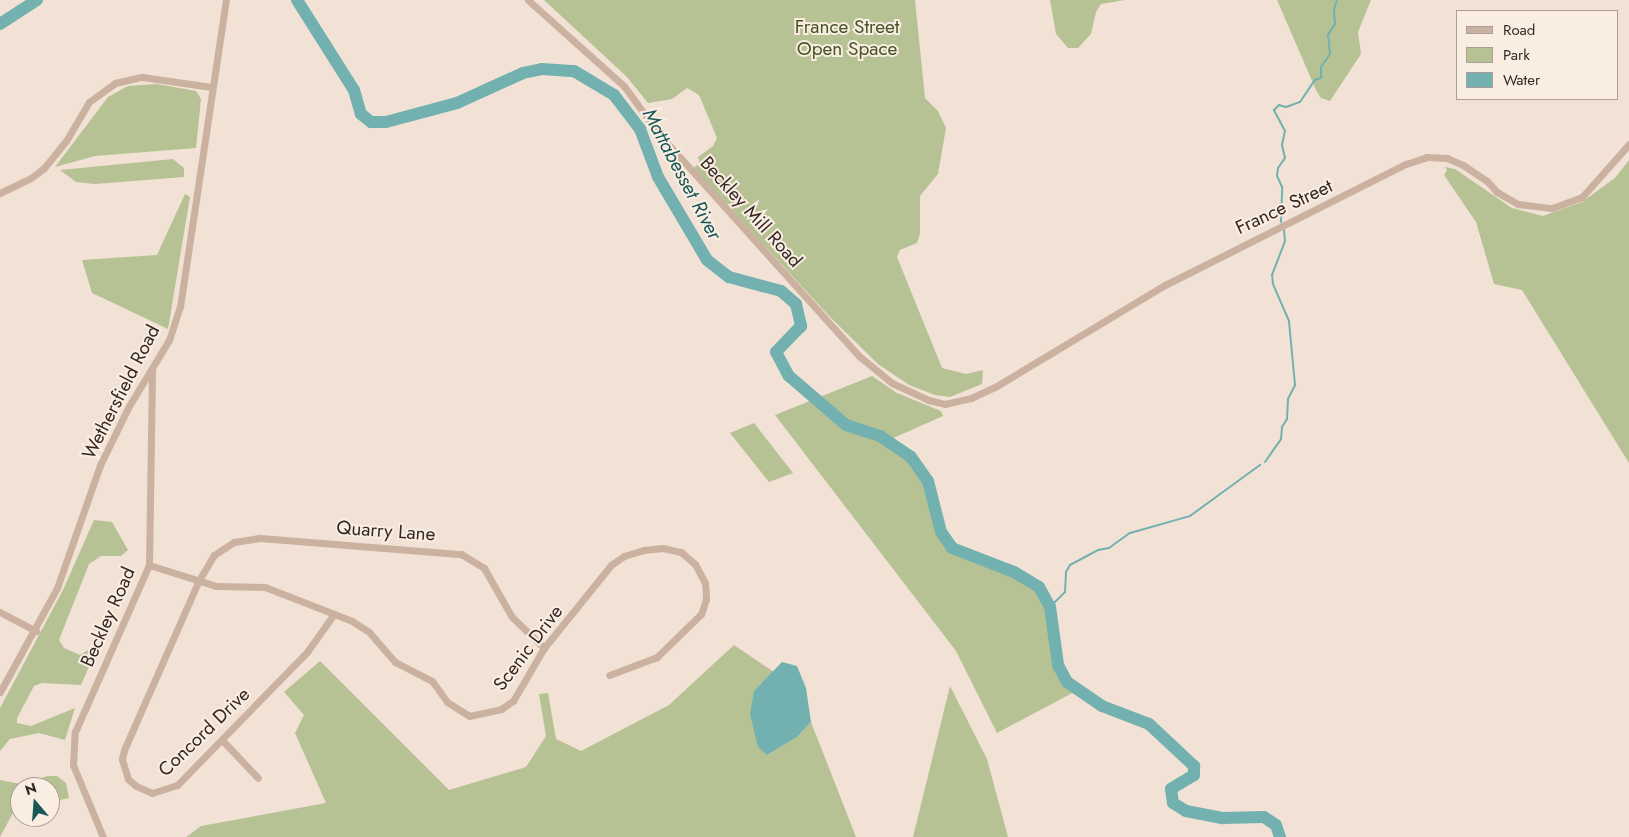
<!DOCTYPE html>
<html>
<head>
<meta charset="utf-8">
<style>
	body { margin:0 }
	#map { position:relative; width:1629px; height:837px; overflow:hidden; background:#f2e2d5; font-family:Jost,sans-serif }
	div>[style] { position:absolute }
	.green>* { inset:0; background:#b6c294 }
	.water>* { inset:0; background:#72b1b0 }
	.stream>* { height:2px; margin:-1px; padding:0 1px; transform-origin:1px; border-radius:1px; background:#72b1b0 }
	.river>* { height:12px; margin:-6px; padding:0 6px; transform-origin:6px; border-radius:6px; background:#72b1b0 }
	.minor>* { height:7px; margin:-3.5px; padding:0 3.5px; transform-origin:3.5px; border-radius:3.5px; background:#cbb1a0 }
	span { translate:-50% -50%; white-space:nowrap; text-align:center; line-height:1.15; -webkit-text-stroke:4px #faede1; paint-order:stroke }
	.park-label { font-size:19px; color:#465426 }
	.street-label { font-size:19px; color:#342824 }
	.water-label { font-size:20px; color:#175858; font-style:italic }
	.legend { position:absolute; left:1456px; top:10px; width:162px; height:90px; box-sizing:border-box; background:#faede1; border:1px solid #ab9e95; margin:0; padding:6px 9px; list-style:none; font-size:15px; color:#342824 }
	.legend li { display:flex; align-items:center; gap:10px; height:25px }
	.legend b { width:25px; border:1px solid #ab9e95 }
	.north { position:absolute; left:10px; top:777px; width:50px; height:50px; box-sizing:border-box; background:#faede1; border:1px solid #ab9e95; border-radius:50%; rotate:342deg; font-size:14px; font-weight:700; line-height:20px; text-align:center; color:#342824 }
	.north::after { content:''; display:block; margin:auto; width:18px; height:22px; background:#175858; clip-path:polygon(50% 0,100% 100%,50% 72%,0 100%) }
</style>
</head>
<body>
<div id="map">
	<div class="green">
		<i style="clip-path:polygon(544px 0,915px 0,925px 98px,938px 111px,946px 128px,938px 174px,920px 196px,920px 234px,917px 243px,900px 250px,897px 257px,942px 368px,966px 374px,983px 370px,982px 384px,950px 397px,935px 395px,909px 385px,878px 364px,830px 317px,693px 168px,700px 163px,698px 157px,713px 146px,717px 138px,699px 95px,687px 88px,672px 99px,648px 103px,627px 77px)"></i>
		<i style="clip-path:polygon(1050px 0,1125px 0,1101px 4px,1096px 12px,1091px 34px,1078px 48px,1068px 48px,1056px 34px)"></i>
		<i style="clip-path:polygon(1277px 0,1371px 0,1358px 32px,1361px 54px,1330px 101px,1321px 98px,1316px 90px)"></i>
		<i style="clip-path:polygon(157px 84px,196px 91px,201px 99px,196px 148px,95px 156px,55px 167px,108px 97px,128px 86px)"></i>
		<i style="clip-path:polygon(173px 159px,184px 168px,184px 177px,95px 184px,76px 182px,60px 170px)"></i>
		<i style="clip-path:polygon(1629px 160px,1629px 463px,1522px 290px,1494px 284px,1476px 222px,1444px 175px,1447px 170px,1445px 167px,1455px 169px,1512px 208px,1543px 216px,1582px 202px,1615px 178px)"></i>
		<i style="clip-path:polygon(185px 194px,190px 197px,168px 329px,92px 293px,82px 260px,157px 255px)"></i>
		<i style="clip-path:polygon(872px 376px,897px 393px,941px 411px,943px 416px,889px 440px,911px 457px,925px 476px,948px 545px,959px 553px,1030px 580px,1041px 590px,1050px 607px,1060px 670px,1076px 691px,997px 733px,956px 651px,775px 415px)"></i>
		<i style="clip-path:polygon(754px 423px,793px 473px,769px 482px,730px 433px)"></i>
		<i style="clip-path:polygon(94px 520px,112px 522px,128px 550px,121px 556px,101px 556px,89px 564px,59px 640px,64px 648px,80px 655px,91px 648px,92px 660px,81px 685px,42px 683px,34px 686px,17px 718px,17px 723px,31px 726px,75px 708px,65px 740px,39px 733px,10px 739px,0 751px,0 708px,63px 590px)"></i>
		<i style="clip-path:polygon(734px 645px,774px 672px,754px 691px,767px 755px,797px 737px,811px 722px,856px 837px,186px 837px,201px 826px,326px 803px,295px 733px,304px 715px,284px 692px,320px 661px,449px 790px,526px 767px,546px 736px,539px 694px,548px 693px,556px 739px,581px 751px,669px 705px)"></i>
		<i style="clip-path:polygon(950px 686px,987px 759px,1008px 837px,913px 837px)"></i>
		<i style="clip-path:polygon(48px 776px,57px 776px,66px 783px,69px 798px,60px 800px,50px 787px,20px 787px,20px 800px,0 837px,0 780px,21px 784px)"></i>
	</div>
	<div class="water">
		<i style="clip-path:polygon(782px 662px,797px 666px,806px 688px,811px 722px,797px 737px,767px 755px,758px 747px,750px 714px,754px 691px)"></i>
	</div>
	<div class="stream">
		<i style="left:1281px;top:222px;width:35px;rotate:-88deg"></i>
		<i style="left:1282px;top:187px;width:12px;rotate:-114deg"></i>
		<i style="left:1277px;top:176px;width:8px;rotate:-83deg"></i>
		<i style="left:1278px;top:168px;width:12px;rotate:-55deg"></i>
		<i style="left:1285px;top:158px;width:13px;rotate:-103deg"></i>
		<i style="left:1282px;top:145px;width:14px;rotate:-78deg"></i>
		<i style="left:1285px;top:131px;width:24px;rotate:-118deg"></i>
		<i style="left:1274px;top:110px;width:7px;rotate:-45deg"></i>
		<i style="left:1279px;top:105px;width:7px;rotate:16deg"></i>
		<i style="left:1286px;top:107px;width:15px;rotate:-20deg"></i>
		<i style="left:1300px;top:102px;width:27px;rotate:-56deg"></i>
		<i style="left:1315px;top:80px;width:6px;rotate:-18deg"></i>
		<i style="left:1321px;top:78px;width:11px;rotate:-90deg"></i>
		<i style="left:1321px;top:67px;width:16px;rotate:-55deg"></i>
		<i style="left:1330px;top:54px;width:19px;rotate:-96deg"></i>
		<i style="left:1328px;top:35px;width:13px;rotate:-58deg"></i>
		<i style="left:1335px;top:24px;width:15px;rotate:-94deg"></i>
		<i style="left:1334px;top:9px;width:9px;rotate:-72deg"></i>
		<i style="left:1265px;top:462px;width:28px;rotate:-55deg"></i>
		<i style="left:1281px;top:439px;width:12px;rotate:-85deg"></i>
		<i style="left:1282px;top:427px;width:9px;rotate:-58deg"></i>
		<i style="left:1287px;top:419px;width:20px;rotate:-87deg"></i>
		<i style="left:1288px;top:399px;width:16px;rotate:-63deg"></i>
		<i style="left:1295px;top:385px;width:64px;rotate:-95.4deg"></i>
		<i style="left:1289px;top:321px;width:40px;rotate:-113.4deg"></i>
		<i style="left:1273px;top:284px;width:9px;rotate:-96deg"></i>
		<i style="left:1272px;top:275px;width:36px;rotate:-69deg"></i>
		<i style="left:1285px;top:241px;width:11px;rotate:-95deg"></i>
		<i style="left:1050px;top:607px;width:21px;rotate:-45deg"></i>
		<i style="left:1065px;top:592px;width:20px;rotate:-87deg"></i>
		<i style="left:1066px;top:572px;width:8px;rotate:-60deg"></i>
		<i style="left:1070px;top:565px;width:32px;rotate:-28deg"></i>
		<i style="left:1098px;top:550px;width:11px;rotate:-10deg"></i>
		<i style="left:1109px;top:548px;width:26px;rotate:-36deg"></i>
		<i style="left:1130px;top:533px;width:62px;rotate:-15.8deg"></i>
		<i style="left:1190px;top:516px;width:87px;rotate:-36.1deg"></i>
	</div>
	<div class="river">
		<i style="left:297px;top:0;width:107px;rotate:57.7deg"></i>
		<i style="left:354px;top:90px;width:25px;rotate:74deg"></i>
		<i style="left:361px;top:114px;width:13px;rotate:39deg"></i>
		<i style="left:371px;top:122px;width:15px"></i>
		<i style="left:386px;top:122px;width:73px;rotate:-15deg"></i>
		<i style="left:457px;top:103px;width:72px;rotate:-24.4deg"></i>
		<i style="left:523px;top:73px;width:19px;rotate:-12deg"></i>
		<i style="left:542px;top:69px;width:32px;rotate:4deg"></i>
		<i style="left:574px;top:71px;width:47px;rotate:31deg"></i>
		<i style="left:614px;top:95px;width:43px;rotate:52.6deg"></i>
		<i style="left:640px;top:129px;width:51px;rotate:69.4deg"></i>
		<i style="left:658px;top:177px;width:96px;rotate:59.4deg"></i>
		<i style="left:707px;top:260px;width:28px;rotate:38deg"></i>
		<i style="left:729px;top:277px;width:54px;rotate:15.1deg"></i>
		<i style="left:781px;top:291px;width:20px;rotate:41deg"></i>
		<i style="left:796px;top:304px;width:23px;rotate:77deg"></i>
		<i style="left:801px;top:326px;width:36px;rotate:134deg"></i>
		<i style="left:776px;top:352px;width:27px;rotate:62deg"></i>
		<i style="left:789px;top:376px;width:75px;rotate:40.7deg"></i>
		<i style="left:846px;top:425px;width:36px;rotate:18deg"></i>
		<i style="left:880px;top:436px;width:37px;rotate:34deg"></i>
		<i style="left:911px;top:457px;width:29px;rotate:55deg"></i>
		<i style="left:928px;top:481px;width:53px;rotate:75.7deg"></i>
		<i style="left:941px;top:532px;width:19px;rotate:55deg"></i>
		<i style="left:952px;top:548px;width:66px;rotate:21.2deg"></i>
		<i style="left:1014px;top:572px;width:29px;rotate:31deg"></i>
		<i style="left:1039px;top:587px;width:23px;rotate:61deg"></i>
		<i style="left:1050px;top:607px;width:59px;rotate:82.1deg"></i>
		<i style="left:1058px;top:665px;width:19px;rotate:62deg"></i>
		<i style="left:1067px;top:682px;width:42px;rotate:34.4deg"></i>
		<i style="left:1102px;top:706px;width:50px;rotate:21deg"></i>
		<i style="left:1149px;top:724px;width:62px;rotate:43deg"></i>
		<i style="left:1194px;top:766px;width:9px;rotate:90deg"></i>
		<i style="left:1194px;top:775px;width:27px;rotate:149deg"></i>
		<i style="left:1171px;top:789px;width:14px;rotate:82deg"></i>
		<i style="left:1173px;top:803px;width:15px;rotate:32deg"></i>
		<i style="left:1186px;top:811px;width:38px;rotate:11deg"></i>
		<i style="left:1223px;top:818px;width:41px;rotate:-1.4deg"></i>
		<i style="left:1264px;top:817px;width:14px;rotate:34deg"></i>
		<i style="left:1276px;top:825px;width:13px;rotate:72deg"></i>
		<i style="left:0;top:24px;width:44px;rotate:-33deg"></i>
	</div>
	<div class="minor">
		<i style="left:528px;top:0;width:129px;rotate:41.9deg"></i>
		<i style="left:624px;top:86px;width:59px;rotate:53.9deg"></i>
		<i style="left:659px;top:134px;width:299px;rotate:48deg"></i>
		<i style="left:859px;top:356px;width:43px;rotate:39.3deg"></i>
		<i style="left:892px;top:383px;width:40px;rotate:25deg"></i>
		<i style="left:928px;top:400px;width:17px;rotate:13deg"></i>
		<i style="left:945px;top:404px;width:27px;rotate:-13deg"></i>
		<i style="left:971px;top:398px;width:26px;rotate:-25deg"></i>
		<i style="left:995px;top:387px;width:198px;rotate:-31deg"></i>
		<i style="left:1165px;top:285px;width:270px;rotate:-26.7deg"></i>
		<i style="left:1406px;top:164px;width:22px;rotate:-18deg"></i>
		<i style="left:1427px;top:157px;width:20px;rotate:3deg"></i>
		<i style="left:1447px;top:158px;width:17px;rotate:24deg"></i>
		<i style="left:1463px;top:165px;width:29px;rotate:34deg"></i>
		<i style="left:1487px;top:181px;width:15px;rotate:48deg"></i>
		<i style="left:1497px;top:192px;width:24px;rotate:30deg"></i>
		<i style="left:1518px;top:204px;width:34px;rotate:7deg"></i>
		<i style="left:1552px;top:208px;width:32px;rotate:-20deg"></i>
		<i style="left:1582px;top:197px;width:71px;rotate:-48.4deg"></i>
		<i style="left:0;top:193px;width:34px;rotate:-26deg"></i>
		<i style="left:31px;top:178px;width:16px;rotate:-38deg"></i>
		<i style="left:44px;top:168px;width:35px;rotate:-51deg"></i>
		<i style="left:66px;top:141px;width:45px;rotate:-59.5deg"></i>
		<i style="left:89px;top:102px;width:32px;rotate:-36deg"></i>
		<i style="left:115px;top:83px;width:28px;rotate:-13deg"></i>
		<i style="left:142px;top:77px;width:70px;rotate:8.2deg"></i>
		<i style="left:149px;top:565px;width:70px;rotate:17.4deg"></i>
		<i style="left:216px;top:586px;width:49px;rotate:1.2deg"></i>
		<i style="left:265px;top:587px;width:93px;rotate:21.3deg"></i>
		<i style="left:352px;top:621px;width:20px;rotate:33deg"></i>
		<i style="left:369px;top:632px;width:40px;rotate:49deg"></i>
		<i style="left:395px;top:662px;width:42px;rotate:27.2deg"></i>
		<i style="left:432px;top:681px;width:26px;rotate:54deg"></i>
		<i style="left:447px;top:702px;width:26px;rotate:32deg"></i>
		<i style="left:469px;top:716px;width:33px;rotate:-12deg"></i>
		<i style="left:501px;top:709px;width:14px;rotate:-34deg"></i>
		<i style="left:513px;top:701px;width:61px;rotate:-59.7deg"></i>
		<i style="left:544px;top:648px;width:107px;rotate:-51.1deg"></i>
		<i style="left:611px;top:565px;width:16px;rotate:-35deg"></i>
		<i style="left:624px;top:556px;width:21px;rotate:-17deg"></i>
		<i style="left:644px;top:550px;width:19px;rotate:-6deg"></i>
		<i style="left:663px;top:548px;width:18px;rotate:13deg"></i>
		<i style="left:681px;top:552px;width:18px;rotate:41deg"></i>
		<i style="left:695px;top:564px;width:21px;rotate:62deg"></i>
		<i style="left:705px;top:583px;width:16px;rotate:86deg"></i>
		<i style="left:706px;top:599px;width:16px;rotate:108deg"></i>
		<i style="left:701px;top:614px;width:62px;rotate:135.7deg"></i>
		<i style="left:657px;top:657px;width:51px;rotate:159.4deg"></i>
		<i style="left:0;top:612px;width:41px;rotate:27.8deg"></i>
		<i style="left:334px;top:614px;width:47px;rotate:125.4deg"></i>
		<i style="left:307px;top:652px;width:186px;rotate:134.3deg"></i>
		<i style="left:177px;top:785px;width:26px;rotate:162deg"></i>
		<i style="left:152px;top:793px;width:17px;rotate:-156deg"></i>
		<i style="left:136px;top:786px;width:11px;rotate:-139deg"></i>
		<i style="left:128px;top:779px;width:21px;rotate:-107deg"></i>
		<i style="left:122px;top:759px;width:9px;rotate:-77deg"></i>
		<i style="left:124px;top:750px;width:186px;rotate:-66.2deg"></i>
		<i style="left:199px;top:580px;width:29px;rotate:-59deg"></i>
		<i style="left:214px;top:555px;width:24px;rotate:-33deg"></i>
		<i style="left:234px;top:542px;width:26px;rotate:-9deg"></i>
		<i style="left:260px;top:538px;width:202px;rotate:4.6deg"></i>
		<i style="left:461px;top:554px;width:27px;rotate:31deg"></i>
		<i style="left:484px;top:568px;width:56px;rotate:60.3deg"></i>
		<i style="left:512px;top:617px;width:45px;rotate:44.1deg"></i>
		<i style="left:0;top:692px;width:119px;rotate:-61.3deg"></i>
		<i style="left:57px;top:588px;width:130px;rotate:-70.7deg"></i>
		<i style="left:100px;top:465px;width:66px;rotate:-63.8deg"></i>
		<i style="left:129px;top:406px;width:77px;rotate:-58.8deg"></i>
		<i style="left:169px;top:340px;width:35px;rotate:-72deg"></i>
		<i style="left:180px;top:307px;width:310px;rotate:-81.5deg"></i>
		<i style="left:222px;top:740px;width:52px;rotate:46.5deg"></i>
		<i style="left:103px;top:837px;width:78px;rotate:-112.6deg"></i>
		<i style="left:73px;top:765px;width:33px;rotate:-87deg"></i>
		<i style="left:75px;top:732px;width:183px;rotate:-66.1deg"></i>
		<i style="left:149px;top:565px;width:195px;rotate:-89.1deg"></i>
	</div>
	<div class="park-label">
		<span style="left:847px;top:38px">France Street<br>Open Space</span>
	</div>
	<div class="street-label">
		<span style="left:1284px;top:207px;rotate:-25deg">France Street</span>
		<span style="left:751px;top:212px;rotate:48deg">Beckley Mill Road</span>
		<span style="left:121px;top:392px;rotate:-63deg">Wethersfield Road</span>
		<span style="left:386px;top:531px;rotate:4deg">Quarry Lane</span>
		<span style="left:108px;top:617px;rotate:-66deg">Beckley Road</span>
		<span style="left:528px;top:648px;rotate:-53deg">Scenic Drive</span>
		<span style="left:204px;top:732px;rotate:-44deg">Concord Drive</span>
	</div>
	<div class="water-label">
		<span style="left:682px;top:174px;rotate:62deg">Mattabesset River</span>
	</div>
	<ul class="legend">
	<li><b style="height:6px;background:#cbb1a0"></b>Road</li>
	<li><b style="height:14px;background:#b6c294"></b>Park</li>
	<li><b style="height:14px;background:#72b1b0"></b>Water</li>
	</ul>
	<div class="north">N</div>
</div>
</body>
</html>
